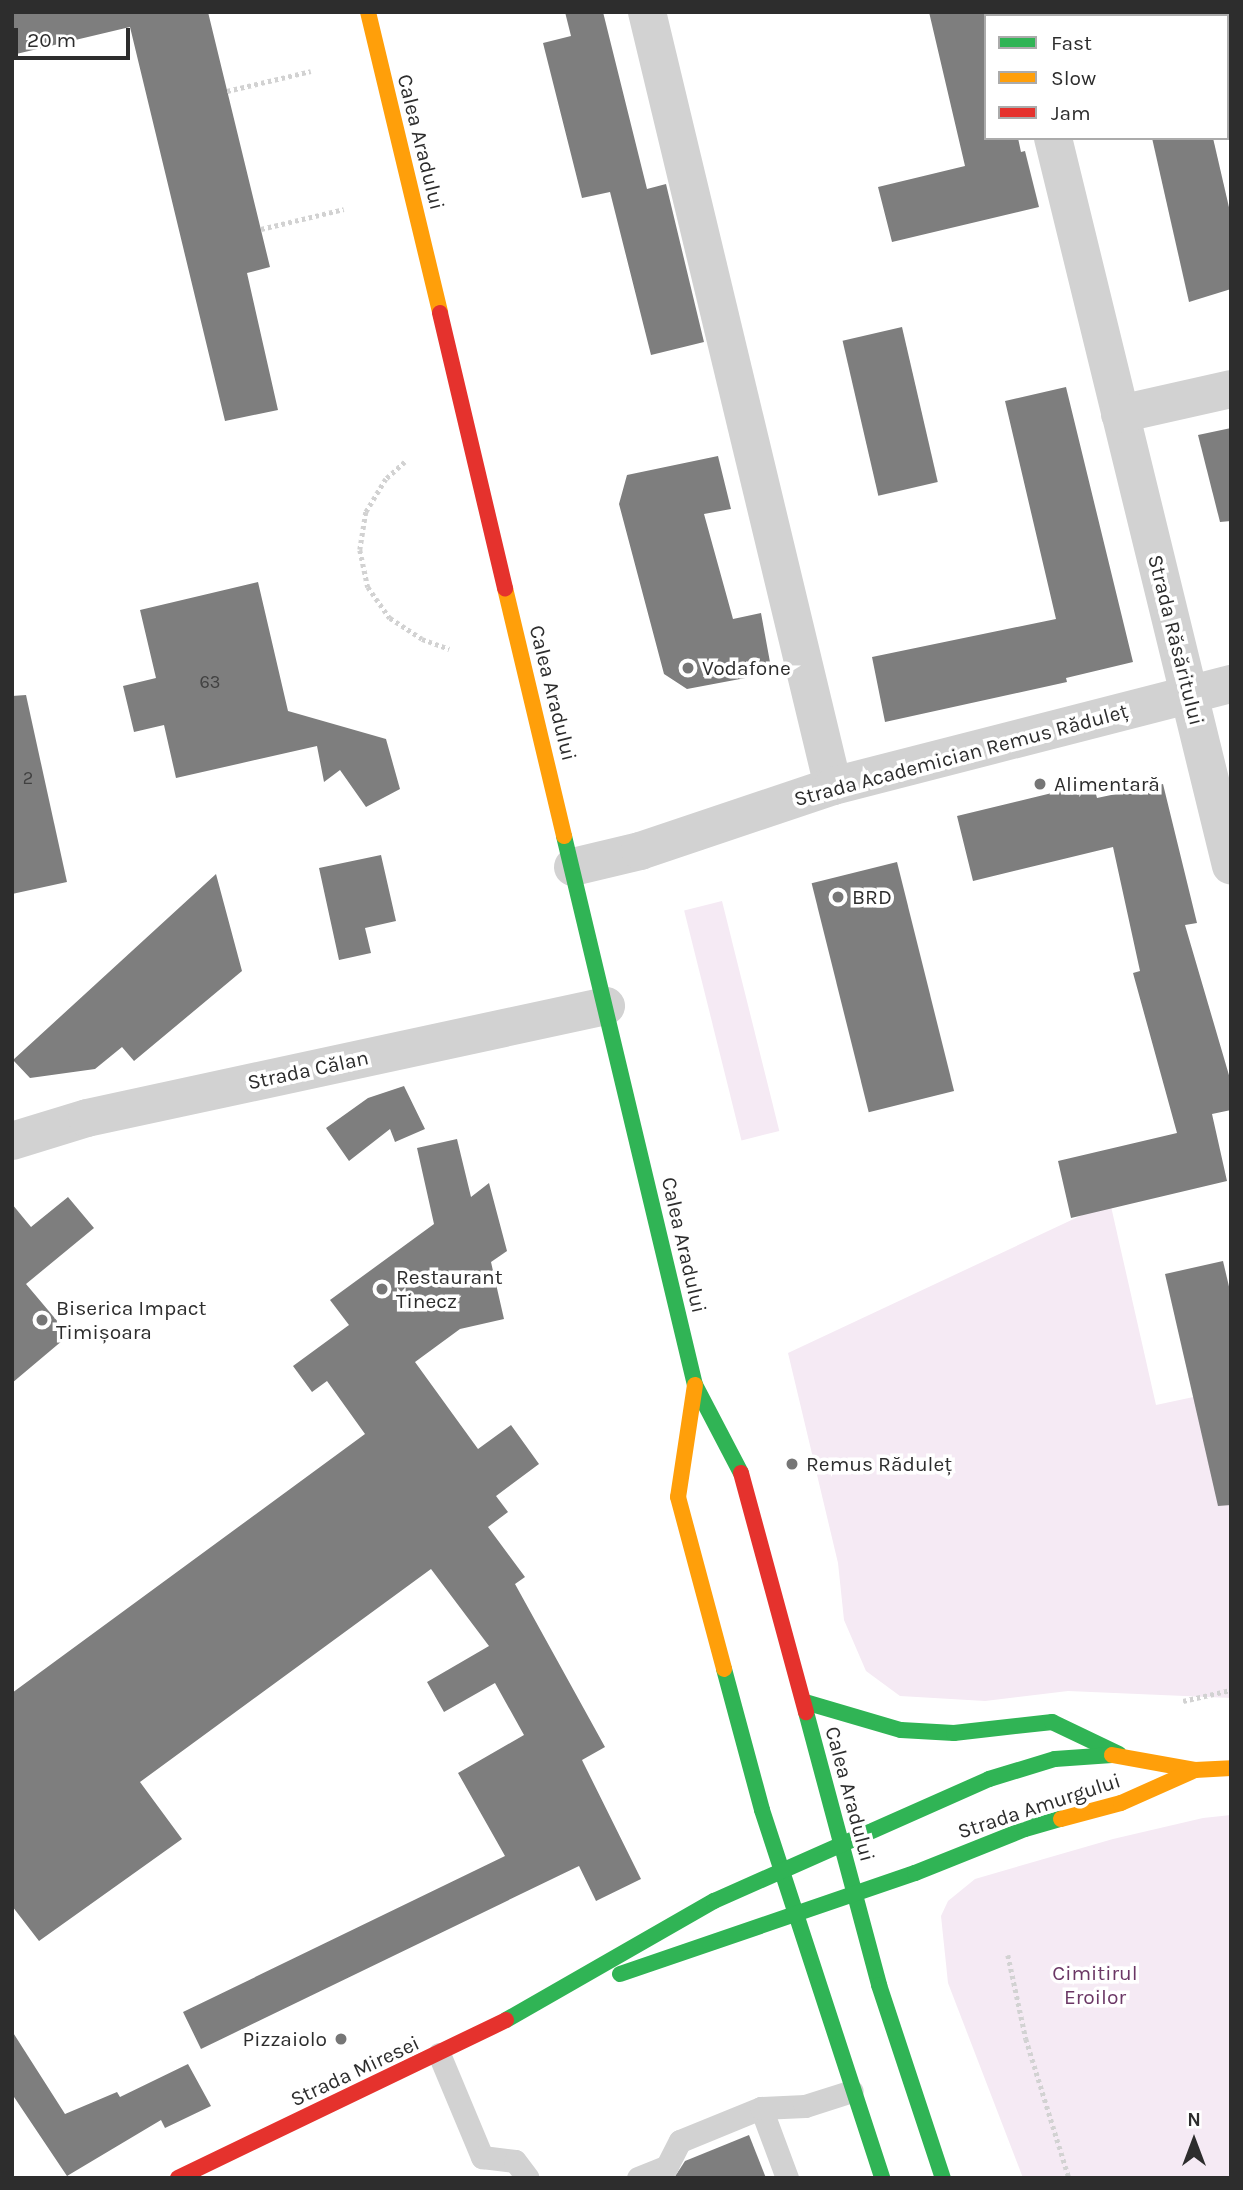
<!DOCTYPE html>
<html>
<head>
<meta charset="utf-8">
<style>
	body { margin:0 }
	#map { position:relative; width:1243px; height:2190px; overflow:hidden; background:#fff; font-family:Karla,sans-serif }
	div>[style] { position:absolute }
	.green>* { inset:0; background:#f5eaf4; transform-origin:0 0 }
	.building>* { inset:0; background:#7e7e7e; transform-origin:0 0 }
	.path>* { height:4.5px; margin-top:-2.25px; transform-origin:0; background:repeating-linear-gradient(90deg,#d2d2d2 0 3.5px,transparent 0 7px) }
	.lane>* { height:23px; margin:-11.5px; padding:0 11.5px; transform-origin:11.5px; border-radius:11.5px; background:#d2d2d2 }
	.street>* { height:38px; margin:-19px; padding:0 19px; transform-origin:19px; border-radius:19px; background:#d2d2d2 }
	.fast>* { height:16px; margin:-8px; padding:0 8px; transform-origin:8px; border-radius:8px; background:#30b455 }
	.slow>* { height:16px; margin:-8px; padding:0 8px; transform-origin:8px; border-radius:8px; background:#ff9f0a }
	.jam>* { height:16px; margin:-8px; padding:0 8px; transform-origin:8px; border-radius:8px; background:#e5322d }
	.dots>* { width:19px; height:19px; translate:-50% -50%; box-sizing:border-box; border:4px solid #fff; border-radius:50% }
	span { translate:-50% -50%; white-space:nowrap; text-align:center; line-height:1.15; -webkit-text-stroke:7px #fff; paint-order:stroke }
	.number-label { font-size:18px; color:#414141 }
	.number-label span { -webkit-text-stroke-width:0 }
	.street-label { font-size:21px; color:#2d2d2d }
	.poi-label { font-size:21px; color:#2d2d2d }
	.left { translate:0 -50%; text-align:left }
	.right { translate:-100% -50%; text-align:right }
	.park-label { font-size:21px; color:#6b3765 }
	.frame { position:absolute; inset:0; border:14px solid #2d2d2d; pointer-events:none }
	.legend { position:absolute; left:984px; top:14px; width:245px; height:126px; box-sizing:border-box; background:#fff; border:2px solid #ababab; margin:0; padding:9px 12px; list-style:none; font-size:21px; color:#2d2d2d }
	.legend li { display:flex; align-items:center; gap:14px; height:35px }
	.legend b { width:35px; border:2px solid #ababab }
	.north { position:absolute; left:1159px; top:2106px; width:70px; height:70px; -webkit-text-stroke:5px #fff; paint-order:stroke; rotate:0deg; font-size:19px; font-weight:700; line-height:28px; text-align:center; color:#2d2d2d }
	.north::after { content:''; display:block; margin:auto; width:24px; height:32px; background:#2d2d2d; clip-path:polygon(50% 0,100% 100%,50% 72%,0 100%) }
	.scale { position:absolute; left:14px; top:28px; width:116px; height:32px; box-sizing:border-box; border:4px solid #2d2d2d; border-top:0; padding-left:9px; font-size:21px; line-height:24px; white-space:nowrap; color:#2d2d2d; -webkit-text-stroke:5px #fff; paint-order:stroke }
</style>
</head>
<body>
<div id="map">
	<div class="green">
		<i style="left:722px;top:901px;width:237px;height:39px;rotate:76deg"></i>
		<i style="clip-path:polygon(1110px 1202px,1156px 1405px,1231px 1389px,1231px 1698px,1068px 1691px,985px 1701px,900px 1696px,866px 1671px,844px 1620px,838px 1563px,788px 1353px)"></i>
		<i style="clip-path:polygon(1231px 1815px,1231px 2178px,1023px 2178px,948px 1983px,941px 1916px,948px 1901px,975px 1879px,1113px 1839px,1203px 1818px)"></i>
	</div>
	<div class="building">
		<i style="clip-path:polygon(12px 12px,208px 12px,270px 267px,247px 273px,278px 410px,225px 421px,130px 27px,12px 55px)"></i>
		<i style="clip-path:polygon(565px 12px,603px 12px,647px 189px,666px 184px,704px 342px,651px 355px,610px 192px,582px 198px,543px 43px,571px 36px)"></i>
		<i style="clip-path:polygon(929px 12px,986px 12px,986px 138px,1018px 138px,1021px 152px,1025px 151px,1039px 207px,892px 242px,878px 187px,965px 166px)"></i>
		<i style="clip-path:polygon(1152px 138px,1213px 138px,1231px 216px,1231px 289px,1189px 302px)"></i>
		<i style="left:902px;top:327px;width:159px;height:61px;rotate:77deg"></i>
		<i style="clip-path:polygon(1066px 387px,1133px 662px,1066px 678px,1067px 682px,885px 722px,872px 657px,1056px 619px,1005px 401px)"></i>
		<i style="clip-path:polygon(1231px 428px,1231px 521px,1220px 522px,1198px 435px)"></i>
		<i style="clip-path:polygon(718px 456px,731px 509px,704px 514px,733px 619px,761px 613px,772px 673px,687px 689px,664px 674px,619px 504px,627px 475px)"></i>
		<i style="clip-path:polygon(258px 582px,288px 711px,386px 739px,400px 789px,366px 807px,340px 770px,324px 782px,317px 746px,176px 778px,164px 725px,134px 732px,123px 686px,156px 678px,140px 610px)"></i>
		<i style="clip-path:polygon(26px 695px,67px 882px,12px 894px,12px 696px)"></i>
		<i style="clip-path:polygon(1093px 783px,1097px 798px,1163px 784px,1197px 923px,1185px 925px,1231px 1082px,1231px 1110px,1212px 1114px,1227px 1181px,1071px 1218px,1058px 1161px,1177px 1133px,1133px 973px,1140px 971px,1113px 847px,973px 881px,957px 816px)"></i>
		<i style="clip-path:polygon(381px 855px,396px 921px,365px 928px,371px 953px,339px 960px,319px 868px)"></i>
		<i style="left:897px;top:862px;width:236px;height:88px;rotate:76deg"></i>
		<i style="clip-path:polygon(216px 874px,242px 971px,134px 1061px,122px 1047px,95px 1069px,30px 1078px,13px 1060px)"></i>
		<i style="clip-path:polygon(404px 1086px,425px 1129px,395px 1142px,390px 1129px,349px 1161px,326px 1128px,368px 1098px)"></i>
		<i style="clip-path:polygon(457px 1139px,471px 1197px,489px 1183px,507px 1251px,491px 1262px,504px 1319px,460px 1329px,415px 1362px,478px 1449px,511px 1425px,539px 1464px,496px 1496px,508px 1512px,488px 1527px,525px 1577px,515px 1584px,605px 1747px,582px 1760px,641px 1879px,596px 1901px,579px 1866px,201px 2049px,183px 2012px,505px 1856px,458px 1773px,524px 1735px,495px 1683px,444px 1712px,427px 1682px,489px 1646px,431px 1569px,140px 1782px,182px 1839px,39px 1941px,12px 1906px,12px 1693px,365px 1434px,327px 1381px,312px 1392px,293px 1366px,349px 1325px,330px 1300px,434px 1224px,417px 1148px)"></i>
		<i style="clip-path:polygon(68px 1197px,94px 1228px,26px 1284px,69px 1335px,12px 1383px,12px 1204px,31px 1227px)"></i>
		<i style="clip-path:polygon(1223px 1261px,1231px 1295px,1231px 1505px,1218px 1506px,1165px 1274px)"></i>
		<i style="clip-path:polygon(12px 2031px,65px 2114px,117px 2092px,120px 2097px,188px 2064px,211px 2106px,165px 2128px,161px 2120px,67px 2176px,12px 2094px)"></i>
		<i style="clip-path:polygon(749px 2135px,766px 2178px,674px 2178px,685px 2161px)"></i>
	</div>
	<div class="path">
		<i style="left:227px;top:91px;width:86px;rotate:-13.4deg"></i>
		<i style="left:261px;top:229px;width:85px;rotate:-13.5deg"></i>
		<i style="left:405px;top:462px;width:25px;rotate:138deg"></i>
		<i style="left:386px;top:479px;width:39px;rotate:121deg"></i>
		<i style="left:366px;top:512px;width:38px;rotate:99deg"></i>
		<i style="left:360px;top:550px;width:38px;rotate:78deg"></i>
		<i style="left:368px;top:587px;width:38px;rotate:55deg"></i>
		<i style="left:390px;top:618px;width:38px;rotate:33deg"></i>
		<i style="left:422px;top:639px;width:29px;rotate:20deg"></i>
		<i style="left:1183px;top:1701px;width:49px;rotate:-12.9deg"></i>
		<i style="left:1008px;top:1955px;width:86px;rotate:77.9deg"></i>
		<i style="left:1026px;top:2039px;width:145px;rotate:72.8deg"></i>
	</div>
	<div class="lane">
		<i style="left:439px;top:2054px;width:112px;rotate:67.3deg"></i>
		<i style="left:482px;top:2157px;width:33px;rotate:7deg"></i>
		<i style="left:515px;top:2161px;width:21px;rotate:53deg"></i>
		<i style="left:761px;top:2108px;width:75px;rotate:69.6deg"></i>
		<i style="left:638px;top:2178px;width:31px;rotate:-22deg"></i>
		<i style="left:667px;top:2166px;width:28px;rotate:-63deg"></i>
		<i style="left:680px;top:2141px;width:87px;rotate:-22.2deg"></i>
		<i style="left:761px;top:2108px;width:44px;rotate:-2.6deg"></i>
		<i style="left:805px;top:2106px;width:49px;rotate:-17.7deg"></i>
	</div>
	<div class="street">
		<i style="left:647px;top:12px;width:796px;rotate:76.49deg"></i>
		<i style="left:1022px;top:12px;width:4px;rotate:76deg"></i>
		<i style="left:1053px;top:138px;width:749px;rotate:76.26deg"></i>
		<i style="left:1120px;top:414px;width:114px;rotate:-12.7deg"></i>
		<i style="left:573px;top:867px;width:69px;rotate:-13.4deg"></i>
		<i style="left:640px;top:851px;width:204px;rotate:-18.6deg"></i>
		<i style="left:833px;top:786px;width:411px;rotate:-14.4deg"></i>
		<i style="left:12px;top:1141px;width:78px;rotate:-17deg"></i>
		<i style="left:87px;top:1118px;width:531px;rotate:-12.18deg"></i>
	</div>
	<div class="fast">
		<i style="left:564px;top:836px;width:564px;rotate:76.58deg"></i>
		<i style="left:695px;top:1385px;width:99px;rotate:62.4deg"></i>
		<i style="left:724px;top:1669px;width:146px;rotate:74.9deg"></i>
		<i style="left:762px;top:1810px;width:387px;rotate:71.9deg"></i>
		<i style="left:805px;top:1702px;width:100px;rotate:16.3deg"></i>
		<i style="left:901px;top:1730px;width:53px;rotate:3.2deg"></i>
		<i style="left:954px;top:1733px;width:99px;rotate:-6.4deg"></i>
		<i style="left:1052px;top:1722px;width:74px;rotate:25.5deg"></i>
		<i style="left:806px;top:1712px;width:283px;rotate:75deg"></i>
		<i style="left:879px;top:1985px;width:203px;rotate:71.7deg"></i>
		<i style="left:620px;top:1974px;width:312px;rotate:-18.9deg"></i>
		<i style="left:915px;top:1873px;width:118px;rotate:-21.8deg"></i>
		<i style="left:1025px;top:1829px;width:37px;rotate:-16deg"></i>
		<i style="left:506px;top:2020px;width:240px;rotate:-29.8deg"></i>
		<i style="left:714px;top:1901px;width:301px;rotate:-23.9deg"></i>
		<i style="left:989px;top:1779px;width:69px;rotate:-16.9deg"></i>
		<i style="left:1055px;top:1759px;width:57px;rotate:-4deg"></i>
	</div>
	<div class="slow">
		<i style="left:368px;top:12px;width:309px;rotate:76.5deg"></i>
		<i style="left:505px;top:588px;width:255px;rotate:76.6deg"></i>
		<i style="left:695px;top:1385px;width:113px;rotate:98.6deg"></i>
		<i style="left:678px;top:1497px;width:178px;rotate:75deg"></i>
		<i style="left:1112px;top:1755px;width:84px;rotate:10.2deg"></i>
		<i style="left:1195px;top:1770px;width:36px;rotate:-3deg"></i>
		<i style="left:1061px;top:1819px;width:62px;rotate:-14.9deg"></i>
		<i style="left:1121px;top:1803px;width:81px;rotate:-24deg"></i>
	</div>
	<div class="jam">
		<i style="left:440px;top:313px;width:283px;rotate:76.7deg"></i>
		<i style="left:741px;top:1473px;width:248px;rotate:74.8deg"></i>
		<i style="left:178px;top:2178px;width:364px;rotate:-25.7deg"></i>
	</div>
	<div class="dots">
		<i style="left:688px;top:668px;background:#767676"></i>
		<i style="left:1040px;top:784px;background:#767676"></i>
		<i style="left:838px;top:897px;background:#767676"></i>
		<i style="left:382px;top:1289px;background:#767676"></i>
		<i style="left:42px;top:1320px;background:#767676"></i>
		<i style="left:792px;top:1464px;background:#767676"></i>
		<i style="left:341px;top:2039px;background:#767676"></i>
	</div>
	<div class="number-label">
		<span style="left:210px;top:682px">63</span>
		<span style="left:28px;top:778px">2</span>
	</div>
	<div class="street-label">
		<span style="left:421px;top:142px;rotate:76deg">Calea Aradului</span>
		<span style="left:1176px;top:640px;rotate:76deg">Strada Răsăritului</span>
		<span style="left:553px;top:693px;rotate:76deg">Calea Aradului</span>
		<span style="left:961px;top:755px;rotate:-15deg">Strada Academician Remus Răduleț</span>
		<span style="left:308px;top:1070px;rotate:-12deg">Strada Călan</span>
		<span style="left:684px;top:1245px;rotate:77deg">Calea Aradului</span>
		<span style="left:850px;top:1794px;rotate:75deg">Calea Aradului</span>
		<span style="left:1039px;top:1806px;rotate:-18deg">Strada Amurgului</span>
		<span style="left:355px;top:2071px;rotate:-25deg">Strada Miresei</span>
	</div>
	<div class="poi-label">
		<span class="left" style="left:702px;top:668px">Vodafone</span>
		<span class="left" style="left:1054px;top:784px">Alimentară</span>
		<span class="left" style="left:852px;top:897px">BRD</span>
		<span class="left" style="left:396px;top:1289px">Restaurant<br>Tinecz</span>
		<span class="left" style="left:56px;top:1320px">Biserica Impact<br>Timișoara</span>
		<span class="left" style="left:806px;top:1464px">Remus Răduleț</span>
		<span class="right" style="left:327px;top:2039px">Pizzaiolo</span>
	</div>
	<div class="park-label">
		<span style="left:1095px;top:1985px">Cimitirul<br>Eroilor</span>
	</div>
	<div class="frame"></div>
	<ul class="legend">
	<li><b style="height:9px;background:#30b455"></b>Fast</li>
	<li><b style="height:9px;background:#ff9f0a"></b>Slow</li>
	<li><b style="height:9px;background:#e5322d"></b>Jam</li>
	</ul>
	<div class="north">N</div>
	<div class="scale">20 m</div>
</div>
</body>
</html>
